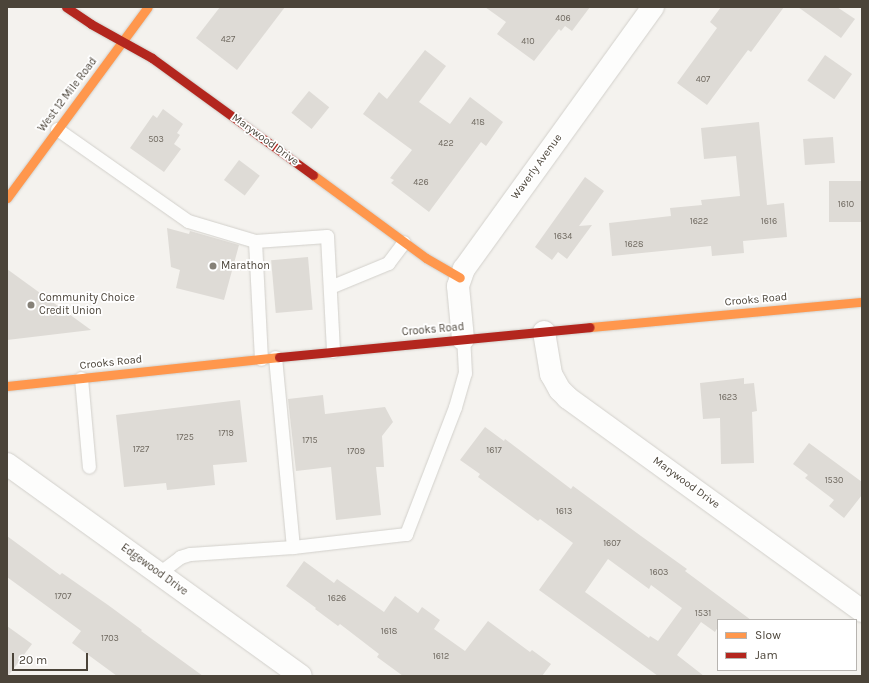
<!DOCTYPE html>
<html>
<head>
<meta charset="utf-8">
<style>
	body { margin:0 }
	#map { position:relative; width:869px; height:683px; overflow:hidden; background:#f4f2ee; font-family:Karla,sans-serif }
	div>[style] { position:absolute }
	.building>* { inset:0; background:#dedbd6; transform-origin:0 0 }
	.roads { filter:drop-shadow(0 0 1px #d2d0cb) drop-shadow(0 0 1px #d2d0cb) }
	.lane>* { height:13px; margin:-6.5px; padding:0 6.5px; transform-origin:6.5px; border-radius:6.5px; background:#fdfdfc }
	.street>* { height:22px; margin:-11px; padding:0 11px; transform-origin:11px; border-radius:11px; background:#fdfdfc }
	.slow>* { height:9px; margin:-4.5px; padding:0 4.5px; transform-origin:4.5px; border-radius:4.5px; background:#ff974d }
	.jam>* { height:9px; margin:-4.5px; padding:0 4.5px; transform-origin:4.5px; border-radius:4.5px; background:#b3261e }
	.dots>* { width:11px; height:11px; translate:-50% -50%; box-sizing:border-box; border:2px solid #fff; border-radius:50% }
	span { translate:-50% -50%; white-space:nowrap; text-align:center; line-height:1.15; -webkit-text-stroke:3.5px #fff; paint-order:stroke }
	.number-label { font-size:9px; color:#706a61 }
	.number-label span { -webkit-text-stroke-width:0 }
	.street-label { font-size:11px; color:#4b4439 }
	.poi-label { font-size:11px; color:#4b4439 }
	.left { translate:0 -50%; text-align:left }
	.frame { position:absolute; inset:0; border:8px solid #4b4439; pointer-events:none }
	.legend { position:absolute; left:717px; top:619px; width:140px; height:52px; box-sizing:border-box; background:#fff; border:1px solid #b7b4b0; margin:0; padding:5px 7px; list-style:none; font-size:12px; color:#4b4439 }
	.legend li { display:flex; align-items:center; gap:8px; height:20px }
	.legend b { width:20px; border:1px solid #b7b4b0 }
	.scale { position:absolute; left:12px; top:653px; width:76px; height:18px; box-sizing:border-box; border:2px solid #4b4439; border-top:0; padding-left:5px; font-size:12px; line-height:14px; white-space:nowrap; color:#4b4439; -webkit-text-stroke:3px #fff; paint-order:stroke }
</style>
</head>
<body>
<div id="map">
	<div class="building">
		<i style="clip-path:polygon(220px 7px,285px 7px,237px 70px,196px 38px)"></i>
		<i style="clip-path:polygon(485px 7px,590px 7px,572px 31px,565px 26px,561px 31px,559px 29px,534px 61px,497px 34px,506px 22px)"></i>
		<i style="clip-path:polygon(721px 7px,784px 7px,751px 52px,748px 50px,707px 105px,677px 83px,717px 28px,710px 22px)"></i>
		<i style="clip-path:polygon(798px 7px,837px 7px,855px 19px,841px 38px)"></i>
		<i style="clip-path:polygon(425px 50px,446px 66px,419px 102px,450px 124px,470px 97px,503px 122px,486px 146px,481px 142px,429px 212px,391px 183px,394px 180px,390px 178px,412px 150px,363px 114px,379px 92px,387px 99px)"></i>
		<i style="left:825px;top:55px;width:33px;height:31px;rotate:35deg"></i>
		<i style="left:309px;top:91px;width:26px;height:28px;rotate:39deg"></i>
		<i style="clip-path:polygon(163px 109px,183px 124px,177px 133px,180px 135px,174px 144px,181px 149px,164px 172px,130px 148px,153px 115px,157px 118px)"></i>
		<i style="clip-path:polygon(759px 122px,767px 205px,784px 203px,787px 237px,743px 241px,744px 253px,712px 256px,711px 246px,612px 256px,609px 223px,671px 216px,670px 208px,702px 205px,701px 200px,740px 196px,736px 156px,704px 159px,701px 128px)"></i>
		<i style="left:833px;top:137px;width:26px;height:30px;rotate:86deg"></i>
		<i style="left:239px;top:160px;width:26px;height:25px;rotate:37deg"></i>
		<i style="clip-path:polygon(585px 177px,604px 191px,579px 226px,592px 225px,567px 259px,558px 252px,552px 260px,535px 247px)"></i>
		<i style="left:862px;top:181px;width:41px;height:33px;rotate:90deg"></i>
		<i style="clip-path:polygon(167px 228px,189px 234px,190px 231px,239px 245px,224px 300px,176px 288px,180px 270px,171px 267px)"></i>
		<i style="left:308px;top:257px;width:53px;height:37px;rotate:85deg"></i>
		<i style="clip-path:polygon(7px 269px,91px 330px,7px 340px)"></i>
		<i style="clip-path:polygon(744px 378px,744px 384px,754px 383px,757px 411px,752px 412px,754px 463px,721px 464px,720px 418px,703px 419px,700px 383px)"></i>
		<i style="clip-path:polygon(323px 395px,325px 414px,385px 407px,393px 422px,382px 436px,384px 467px,376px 467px,381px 515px,336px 520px,331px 467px,296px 471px,288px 399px)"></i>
		<i style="clip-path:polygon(240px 400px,247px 462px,213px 465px,215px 485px,167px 490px,166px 483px,124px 487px,116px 415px)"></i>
		<i style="clip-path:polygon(evenodd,485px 427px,504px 441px,505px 439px,571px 489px,573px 486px,641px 536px,687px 569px,685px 571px,751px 620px,718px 620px,718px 627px,715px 632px,701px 622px,677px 655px,704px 676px,658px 676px,539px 590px,573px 543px,540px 519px,538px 521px,478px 477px,480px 474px,460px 460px,485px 427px,608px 559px,649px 589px,651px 585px,682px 608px,658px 641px,650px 636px,649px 638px,585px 592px,608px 559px)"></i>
		<i style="clip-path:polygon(809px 443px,862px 482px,862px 495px,844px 518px,829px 506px,834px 500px,805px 478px,808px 475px,793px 464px)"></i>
		<i style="clip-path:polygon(7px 536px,60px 575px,62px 573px,108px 605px,142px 630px,141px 631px,203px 676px,117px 676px,72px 643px,81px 631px,7px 577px)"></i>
		<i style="clip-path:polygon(304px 561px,334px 583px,337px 579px,384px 612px,395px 596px,418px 613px,422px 607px,440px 620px,434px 629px,465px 651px,488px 621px,530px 652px,532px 650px,551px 664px,542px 676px,403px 676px,377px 657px,379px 654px,340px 624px,338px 626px,315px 609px,316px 608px,286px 586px)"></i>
		<i style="clip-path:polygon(7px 626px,32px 644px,8px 676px,7px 676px)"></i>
	</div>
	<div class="roads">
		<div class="lane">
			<i style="left:57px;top:129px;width:160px;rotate:35.1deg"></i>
			<i style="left:188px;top:221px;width:70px;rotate:16.6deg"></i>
			<i style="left:255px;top:241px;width:118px;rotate:87.1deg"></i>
			<i style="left:255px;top:241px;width:72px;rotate:-4deg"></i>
			<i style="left:327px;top:236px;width:115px;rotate:87deg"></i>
			<i style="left:330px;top:287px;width:63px;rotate:-22.5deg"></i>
			<i style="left:388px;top:263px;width:26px;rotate:-53deg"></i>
			<i style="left:275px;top:357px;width:191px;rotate:84.6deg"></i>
			<i style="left:81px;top:378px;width:89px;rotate:84.9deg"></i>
			<i style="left:159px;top:573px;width:26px;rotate:-37deg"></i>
			<i style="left:180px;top:557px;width:10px;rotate:-17deg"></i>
			<i style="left:190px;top:554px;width:103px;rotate:-3.9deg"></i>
			<i style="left:293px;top:547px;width:114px;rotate:-6.6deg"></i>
			<i style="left:406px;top:534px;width:136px;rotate:-68.9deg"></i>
			<i style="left:455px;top:407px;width:35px;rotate:-74deg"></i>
			<i style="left:465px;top:373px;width:34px;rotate:-93deg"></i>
		</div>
		<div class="street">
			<i style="left:544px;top:332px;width:43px;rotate:80.5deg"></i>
			<i style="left:551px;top:374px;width:18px;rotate:61deg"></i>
			<i style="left:560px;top:390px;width:11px;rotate:45deg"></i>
			<i style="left:568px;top:398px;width:363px;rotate:35.9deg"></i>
			<i style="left:463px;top:339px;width:53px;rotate:-95.4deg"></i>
			<i style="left:458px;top:286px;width:18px;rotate:-71deg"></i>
			<i style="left:464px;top:269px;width:323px;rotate:-54.2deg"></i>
			<i style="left:7px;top:464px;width:362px;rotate:35.8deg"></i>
		</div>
		<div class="slow">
			<i style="left:313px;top:175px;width:140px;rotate:36.3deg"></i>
			<i style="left:426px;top:258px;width:39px;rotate:30deg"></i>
			<i style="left:7px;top:198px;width:237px;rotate:-53.6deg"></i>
			<i style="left:590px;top:327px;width:273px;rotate:-5.3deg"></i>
			<i style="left:7px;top:386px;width:274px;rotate:-6.1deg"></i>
		</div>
		<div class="jam">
			<i style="left:66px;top:7px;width:30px;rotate:34deg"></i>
			<i style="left:91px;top:24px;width:70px;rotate:29.1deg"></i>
			<i style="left:152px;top:58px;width:199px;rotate:36deg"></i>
			<i style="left:279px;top:357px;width:312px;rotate:-5.5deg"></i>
		</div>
	</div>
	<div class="dots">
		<i style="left:213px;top:266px;background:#868178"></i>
		<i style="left:31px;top:305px;background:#868178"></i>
	</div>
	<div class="number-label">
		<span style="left:563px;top:18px">406</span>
		<span style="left:228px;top:39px">427</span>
		<span style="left:528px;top:41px">410</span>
		<span style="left:703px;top:79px">407</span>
		<span style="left:478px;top:122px">418</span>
		<span style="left:156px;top:139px">503</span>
		<span style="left:446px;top:143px">422</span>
		<span style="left:421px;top:182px">426</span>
		<span style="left:846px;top:204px">1610</span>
		<span style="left:699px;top:221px">1622</span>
		<span style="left:769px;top:221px">1616</span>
		<span style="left:563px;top:236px">1634</span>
		<span style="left:634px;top:244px">1628</span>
		<span style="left:728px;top:397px">1623</span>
		<span style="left:226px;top:433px">1719</span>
		<span style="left:185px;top:437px">1725</span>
		<span style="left:310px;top:440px">1715</span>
		<span style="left:141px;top:449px">1727</span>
		<span style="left:494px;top:450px">1617</span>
		<span style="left:356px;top:451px">1709</span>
		<span style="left:834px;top:480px">1530</span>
		<span style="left:564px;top:511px">1613</span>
		<span style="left:612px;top:543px">1607</span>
		<span style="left:659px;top:572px">1603</span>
		<span style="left:63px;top:596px">1707</span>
		<span style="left:337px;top:598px">1626</span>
		<span style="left:703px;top:613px">1531</span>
		<span style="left:389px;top:631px">1618</span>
		<span style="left:110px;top:638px">1703</span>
		<span style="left:441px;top:656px">1612</span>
	</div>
	<div class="street-label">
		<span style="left:68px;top:95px;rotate:-53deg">West 12 Mile Road</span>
		<span style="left:265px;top:140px;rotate:36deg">Marywood Drive</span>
		<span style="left:537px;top:167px;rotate:-54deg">Waverly Avenue</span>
		<span style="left:756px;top:300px;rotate:-5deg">Crooks Road</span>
		<span style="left:433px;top:330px;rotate:-5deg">Crooks Road</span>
		<span style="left:111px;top:363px;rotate:-6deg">Crooks Road</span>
		<span style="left:686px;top:483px;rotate:36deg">Marywood Drive</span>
		<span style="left:154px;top:570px;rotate:36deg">Edgewood Drive</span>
	</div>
	<div class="poi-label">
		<span class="left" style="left:221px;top:266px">Marathon</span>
		<span class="left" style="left:39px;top:305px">Community Choice<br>Credit Union</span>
	</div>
	<div class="frame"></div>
	<ul class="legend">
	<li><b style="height:5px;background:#ff974d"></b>Slow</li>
	<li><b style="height:5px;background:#b3261e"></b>Jam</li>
	</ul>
	<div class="scale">20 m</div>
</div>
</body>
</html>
